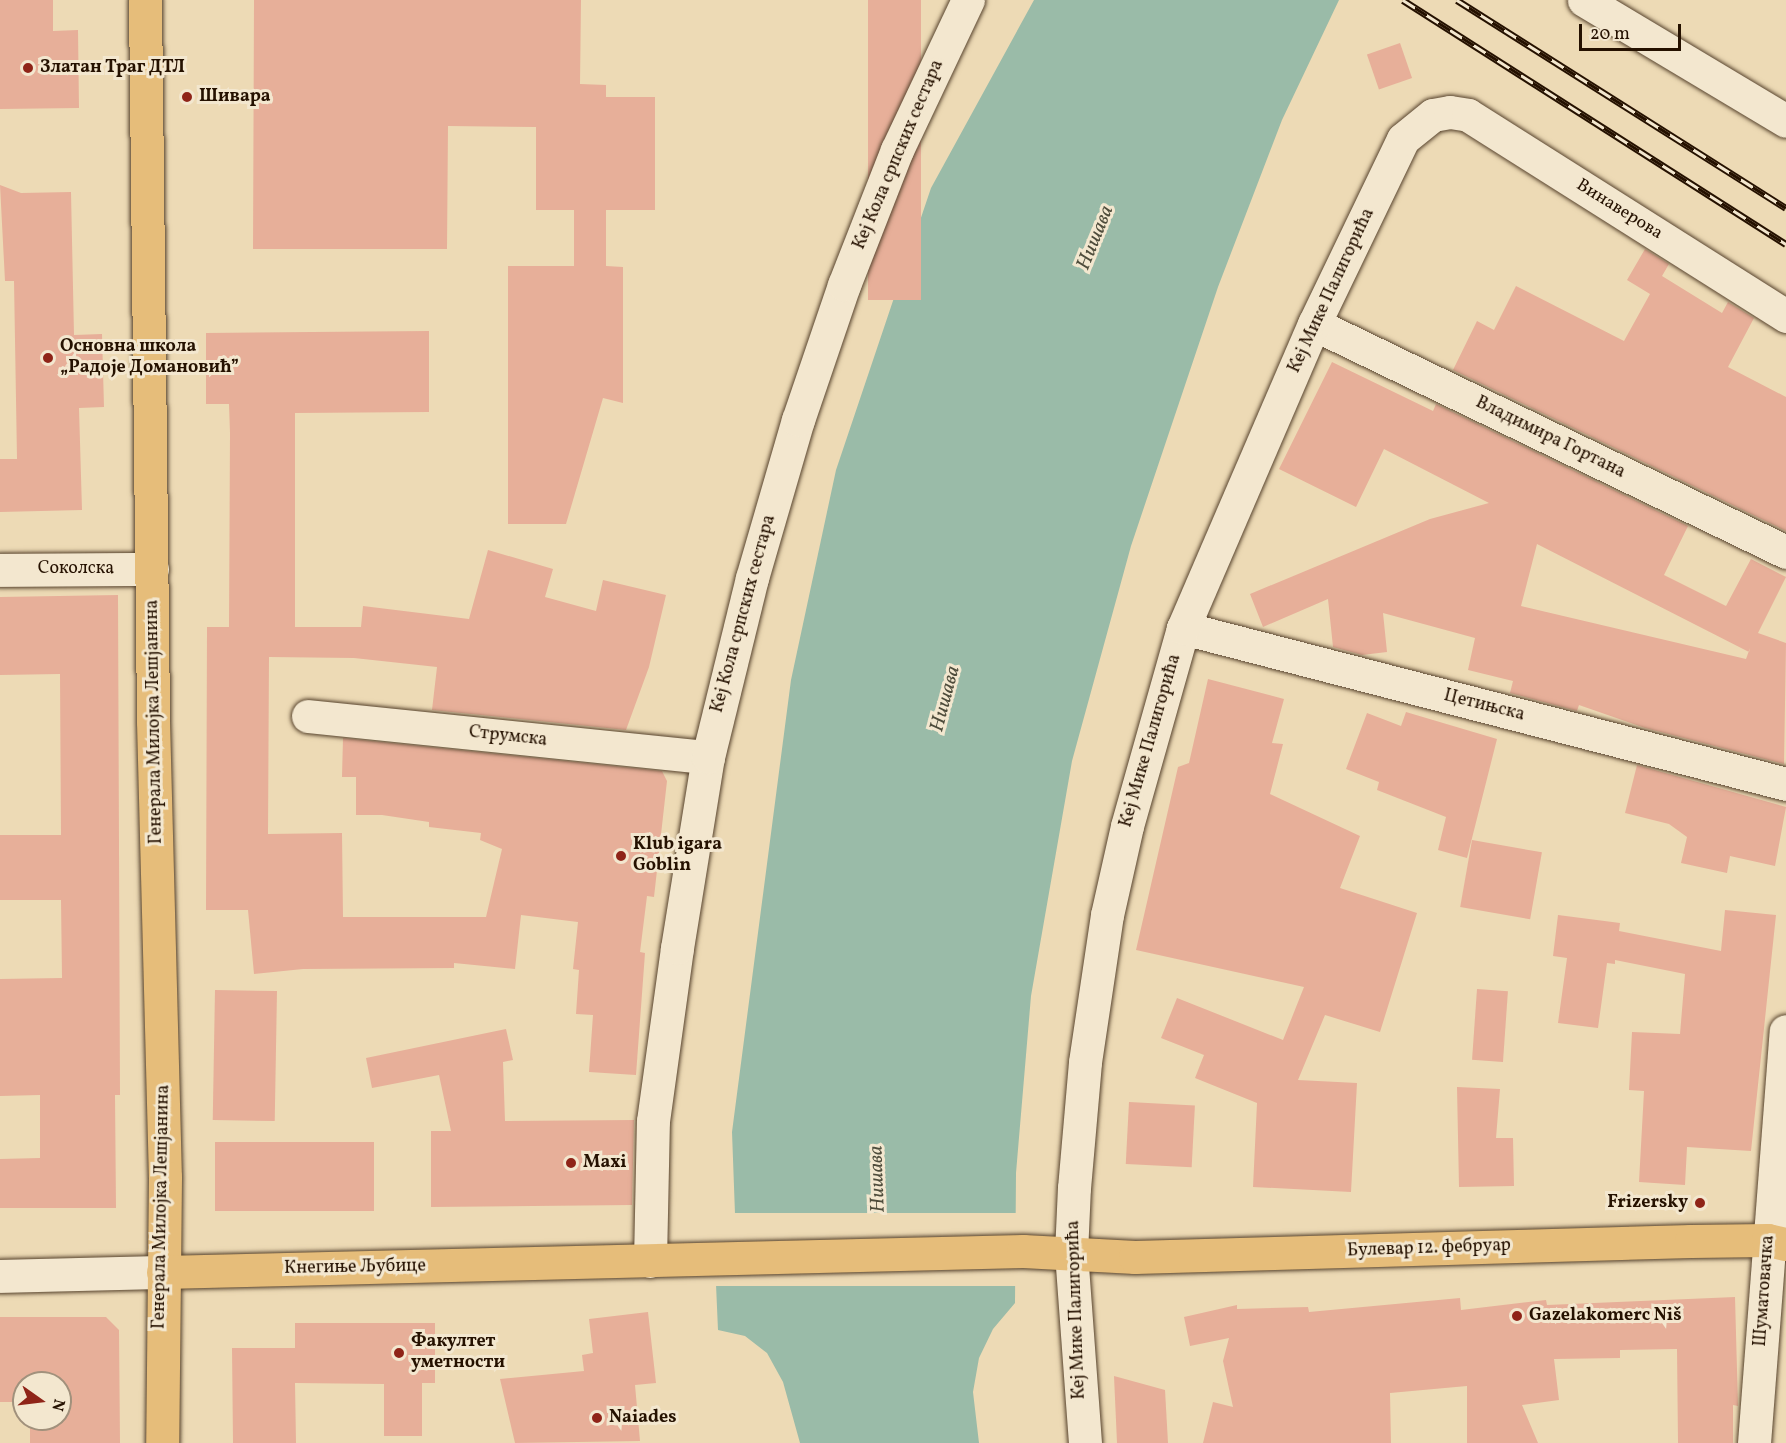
<!DOCTYPE html>
<html>
<head>
<meta charset="utf-8">
<style>
	body { margin:0 }
	#map { position:relative; width:1786px; height:1443px; overflow:hidden; background:#eddab5; font-family:Vollkorn,serif }
	div>[style] { position:absolute }
	.water>* { inset:0; background:#9abba8 }
	.pier>* { inset:0; background:#eddab5; transform-origin:0 0 }
	.building>* { inset:0; background:#e7af99; transform-origin:0 0 }
	.roads { filter:drop-shadow(0 0 2px #57432d) drop-shadow(0 0 2px #57432d) }
	.minor>* { height:33px; margin:-16.5px; padding:0 16.5px; transform-origin:16.5px; border-radius:16.5px; background:#f3e7cf }
	.major>* { height:33px; margin:-16.5px; padding:0 16.5px; transform-origin:16.5px; border-radius:16.5px; background:#e6bd7a }
	.rail>* { height:7px; margin-top:-3.5px; transform-origin:0; background:repeating-linear-gradient(90deg,#f3e7cf 0 14px,#251100 0 28px); box-sizing:border-box; border-block:2px solid #251100 }
	.dots>* { width:16px; height:16px; translate:-50% -50%; box-sizing:border-box; border:3px solid #f3e7cf; border-radius:50% }
	span { translate:-50% -50%; white-space:nowrap; text-align:center; line-height:1.15; -webkit-text-stroke:6px #f3e7cf; paint-order:stroke }
	.poi-label { font-size:18px; color:#251100; font-weight:700 }
	.left { translate:0 -50%; text-align:left }
	.right { translate:-100% -50%; text-align:right }
	.street-label { font-size:18px; color:#251100 }
	.water-label { font-size:20px; color:#4e4c3b; font-style:italic }
	.north { position:absolute; left:12px; top:1371px; width:60px; height:60px; box-sizing:border-box; background:#f3e7cf; border:2px solid #a1917c; border-radius:50%; rotate:104deg; font-size:16px; font-weight:700; line-height:24px; text-align:center; color:#251100 }
	.north::after { content:''; display:block; margin:auto; width:21px; height:27px; background:#8f2418; clip-path:polygon(50% 0,100% 100%,50% 72%,0 100%) }
	.scale { position:absolute; left:1579px; top:24px; width:102px; height:27px; box-sizing:border-box; border:3px solid #251100; border-top:0; padding-left:8px; font-size:18px; line-height:21px; white-space:nowrap; color:#251100; -webkit-text-stroke:4px #f3e7cf; paint-order:stroke }
</style>
</head>
<body>
<div id="map">
	<div class="water">
		<i style="clip-path:polygon(1034px 0,1339px 0,1282px 120px,1218px 287px,1131px 546px,1072px 761px,1031px 996px,1016px 1173px,1015px 1303px,993px 1329px,979px 1358px,973px 1392px,979px 1443px,800px 1443px,783px 1382px,767px 1353px,745px 1336px,718px 1330px,713px 1216px,735px 1214px,732px 1132px,791px 680px,836px 470px,931px 188px)"></i>
	</div>
	<div class="pier">
		<i style="left:1019px;top:1213px;width:73px;height:309px;rotate:90deg"></i>
	</div>
	<div class="building">
		<i style="clip-path:polygon(0 0,53px 0,53px 31px,78px 30px,79px 108px,0 109px)"></i>
		<i style="clip-path:polygon(254px 0,581px 0,580px 84px,606px 85px,606px 97px,655px 97px,655px 210px,606px 210px,606px 266px,623px 267px,623px 403px,603px 398px,566px 524px,508px 524px,508px 266px,574px 266px,574px 210px,536px 210px,536px 127px,448px 126px,447px 249px,253px 249px)"></i>
		<i style="left:868px;top:0;width:53px;height:300px"></i>
		<i style="left:1400px;top:43px;width:37px;height:35px;rotate:71deg"></i>
		<i style="clip-path:polygon(0 185px,21px 193px,71px 192px,74px 335px,102px 334px,104px 407px,79px 408px,82px 510px,0 512px,0 459px,17px 459px,14px 281px,5px 281px)"></i>
		<i style="clip-path:polygon(1645px 249px,1669px 264px,1662px 276px,1722px 313px,1728px 302px,1754px 318px,1728px 367px,1786px 397px,1786px 531px,1453px 370px,1477px 321px,1494px 330px,1516px 286px,1624px 341px,1650px 294px,1627px 280px)"></i>
		<i style="clip-path:polygon(429px 331px,429px 412px,295px 413px,295px 627px,361px 627px,363px 606px,469px 619px,488px 550px,553px 569px,545px 597px,596px 611px,603px 580px,666px 595px,649px 667px,626px 730px,432px 710px,437px 667px,354px 658px,269px 657px,268px 834px,342px 833px,343px 917px,486px 917px,502px 849px,480px 840px,481px 833px,429px 827px,429px 822px,382px 815px,356px 815px,356px 777px,342px 777px,343px 738px,662px 771px,667px 781px,654px 897px,647px 896px,640px 952px,645px 953px,636px 1075px,589px 1072px,593px 1015px,576px 1014px,579px 970px,573px 969px,578px 922px,521px 915px,515px 969px,454px 963px,454px 968px,303px 969px,254px 974px,248px 910px,206px 910px,207px 627px,229px 627px,230px 433px,229px 404px,206px 404px,206px 333px)"></i>
		<i style="clip-path:polygon(evenodd,1332px 362px,1433px 411px,1436px 404px,1688px 526px,1664px 575px,1726px 606px,1751px 559px,1786px 577px,1758px 633px,1786px 643px,1784px 764px,1645px 728px,1579px 705px,1577px 711px,1510px 693px,1513px 681px,1468px 670px,1475px 638px,1383px 613px,1387px 652px,1362px 655px,1333px 647px,1328px 599px,1263px 627px,1250px 594px,1430px 519px,1489px 503px,1384px 449px,1356px 507px,1279px 469px,1332px 362px,1537px 544px,1749px 652px,1750px 648px,1746px 659px,1521px 606px,1537px 544px)"></i>
		<i style="clip-path:polygon(118px 595px,120px 1095px,115px 1095px,116px 1208px,0 1208px,0 1159px,40px 1158px,40px 1095px,0 1096px,0 979px,62px 978px,61px 900px,0 900px,0 835px,61px 835px,60px 674px,0 675px,0 597px)"></i>
		<i style="clip-path:polygon(1208px 679px,1284px 699px,1272px 743px,1283px 744px,1270px 794px,1360px 836px,1340px 888px,1417px 913px,1380px 1032px,1325px 1015px,1298px 1080px,1357px 1083px,1351px 1192px,1253px 1187px,1257px 1103px,1195px 1078px,1204px 1055px,1161px 1038px,1177px 998px,1283px 1040px,1304px 987px,1136px 950px,1178px 767px,1189px 763px)"></i>
		<i style="clip-path:polygon(1406px 712px,1497px 739px,1467px 858px,1438px 850px,1446px 817px,1377px 790px,1379px 782px,1346px 769px,1367px 713px,1401px 726px)"></i>
		<i style="clip-path:polygon(1637px 765px,1786px 807px,1775px 866px,1730px 856px,1727px 873px,1681px 863px,1687px 837px,1669px 824px,1625px 813px)"></i>
		<i style="left:1472px;top:840px;width:71px;height:68px;rotate:10deg"></i>
		<i style="clip-path:polygon(1725px 910px,1776px 915px,1751px 1151px,1687px 1147px,1685px 1185px,1639px 1182px,1644px 1091px,1629px 1090px,1632px 1032px,1680px 1034px,1685px 974px,1615px 960px,1615px 964px,1607px 963px,1598px 1028px,1558px 1023px,1567px 958px,1553px 956px,1558px 915px,1620px 923px,1619px 931px,1721px 951px)"></i>
		<i style="left:1477px;top:989px;width:31px;height:71px;rotate:4deg"></i>
		<i style="left:215px;top:990px;width:62px;height:130px;rotate:1deg"></i>
		<i style="clip-path:polygon(506px 1029px,513px 1060px,503px 1062px,505px 1121px,634px 1120px,632px 1205px,431px 1207px,431px 1131px,451px 1131px,439px 1075px,372px 1088px,366px 1058px)"></i>
		<i style="clip-path:polygon(1457px 1087px,1500px 1089px,1496px 1138px,1513px 1138px,1514px 1186px,1459px 1187px)"></i>
		<i style="left:1129px;top:1102px;width:66px;height:62px;rotate:3deg"></i>
		<i style="left:215px;top:1142px;width:159px;height:69px"></i>
		<i style="clip-path:polygon(1735px 1297px,1738px 1406px,1733px 1405px,1733px 1443px,1678px 1443px,1677px 1349px,1620px 1350px,1620px 1358px,1554px 1359px,1559px 1400px,1522px 1405px,1538px 1443px,1467px 1443px,1467px 1386px,1390px 1393px,1391px 1443px,1203px 1443px,1213px 1402px,1233px 1407px,1223px 1361px,1229px 1338px,1190px 1346px,1184px 1317px,1237px 1305px,1237px 1309px,1308px 1307px,1309px 1312px,1460px 1298px,1461px 1310px,1546px 1300px,1547px 1305px)"></i>
		<i style="clip-path:polygon(648px 1312px,656px 1383px,635px 1385px,640px 1441px,515px 1443px,500px 1379px,584px 1371px,582px 1355px,593px 1353px,589px 1319px)"></i>
		<i style="clip-path:polygon(0 1317px,106px 1317px,119px 1330px,120px 1443px,30px 1443px,30px 1419px,60px 1419px,60px 1383px,24px 1383px,24px 1402px,0 1402px)"></i>
		<i style="clip-path:polygon(295px 1323px,435px 1323px,435px 1383px,422px 1383px,422px 1436px,384px 1436px,384px 1384px,295px 1383px,296px 1443px,233px 1443px,232px 1348px,295px 1348px)"></i>
		<i style="clip-path:polygon(1114px 1376px,1165px 1390px,1168px 1443px,1117px 1443px)"></i>
	</div>
	<div class="roads">
		<div class="minor">
			<i style="left:1584px;top:0;width:235px;rotate:30.9deg"></i>
			<i style="left:1314px;top:324px;width:524px;rotate:25.78deg"></i>
			<i style="left:0;top:570px;width:152px;rotate:-0.4deg"></i>
			<i style="left:1183px;top:628px;width:623px;rotate:14.5deg"></i>
			<i style="left:308px;top:716px;width:402px;rotate:5.9deg"></i>
			<i style="left:650px;top:1261px;width:140px;rotate:-88.8deg"></i>
			<i style="left:653px;top:1121px;width:175px;rotate:-82.1deg"></i>
			<i style="left:677px;top:948px;width:193px;rotate:-80.8deg"></i>
			<i style="left:708px;top:757px;width:184px;rotate:-76.2deg"></i>
			<i style="left:752px;top:578px;width:165px;rotate:-73.8deg"></i>
			<i style="left:798px;top:420px;width:143px;rotate:-71.2deg"></i>
			<i style="left:844px;top:285px;width:145px;rotate:-68.6deg"></i>
			<i style="left:897px;top:150px;width:166px;rotate:-64.7deg"></i>
			<i style="left:0;top:1276px;width:163px;rotate:-1.4deg"></i>
			<i style="left:1085px;top:1443px;width:191px;rotate:-94.2deg"></i>
			<i style="left:1071px;top:1253px;width:65px;rotate:-87.4deg"></i>
			<i style="left:1074px;top:1188px;width:126px;rotate:-85deg"></i>
			<i style="left:1085px;top:1062px;width:149px;rotate:-81.5deg"></i>
			<i style="left:1107px;top:915px;width:91px;rotate:-77.3deg"></i>
			<i style="left:1127px;top:826px;width:206px;rotate:-74.2deg"></i>
			<i style="left:1183px;top:628px;width:331px;rotate:-66.7deg"></i>
			<i style="left:1314px;top:324px;width:205px;rotate:-64.3deg"></i>
			<i style="left:1403px;top:139px;width:38px;rotate:-39deg"></i>
			<i style="left:1433px;top:115px;width:17px;rotate:-10deg"></i>
			<i style="left:1450px;top:112px;width:18px;rotate:9deg"></i>
			<i style="left:1468px;top:115px;width:376px;rotate:32.3deg"></i>
			<i style="left:1754px;top:1443px;width:413px;rotate:-85.6deg"></i>
		</div>
		<div class="major">
			<i style="left:145px;top:0;width:721px;rotate:89.36deg"></i>
			<i style="left:153px;top:721px;width:456px;rotate:88.5deg"></i>
			<i style="left:165px;top:1177px;width:266px;rotate:90.6deg"></i>
			<i style="left:163px;top:1272px;width:860px;rotate:-1.4deg"></i>
			<i style="left:1023px;top:1251px;width:112px;rotate:3.1deg"></i>
			<i style="left:1135px;top:1257px;width:556px;rotate:-1.65deg"></i>
			<i style="left:1691px;top:1241px;width:77px;rotate:-0.7deg"></i>
			<i style="left:1768px;top:1240px;width:18px;rotate:13deg"></i>
		</div>
	</div>
	<div class="rail">
		<i style="left:1403px;top:0;width:454px;rotate:32.5deg"></i>
		<i style="left:1457px;top:0;width:389px;rotate:32.3deg"></i>
	</div>
	<div class="dots">
		<i style="left:28px;top:68px;background:#8f2418"></i>
		<i style="left:187px;top:97px;background:#8f2418"></i>
		<i style="left:48px;top:358px;background:#8f2418"></i>
		<i style="left:621px;top:856px;background:#8f2418"></i>
		<i style="left:571px;top:1163px;background:#8f2418"></i>
		<i style="left:1700px;top:1203px;background:#8f2418"></i>
		<i style="left:1517px;top:1316px;background:#8f2418"></i>
		<i style="left:399px;top:1353px;background:#8f2418"></i>
		<i style="left:597px;top:1418px;background:#8f2418"></i>
	</div>
	<div class="poi-label">
		<span class="left" style="left:40px;top:68px">Златан Траг ДТЛ</span>
		<span class="left" style="left:199px;top:97px">Шивара</span>
		<span class="left" style="left:60px;top:358px">Основна школа<br>„Радоје Домановић”</span>
		<span class="left" style="left:633px;top:856px">Klub igara<br>Goblin</span>
		<span class="left" style="left:583px;top:1163px">Maxi</span>
		<span class="right" style="left:1688px;top:1203px">Frizersky</span>
		<span class="left" style="left:1529px;top:1316px">Gazelakomerc Niš</span>
		<span class="left" style="left:411px;top:1353px">Факултет<br>уметности</span>
		<span class="left" style="left:609px;top:1418px">Naiades</span>
	</div>
	<div class="street-label">
		<span style="left:899px;top:155px;rotate:-67deg">Кеј Кола српских сестара</span>
		<span style="left:1619px;top:210px;rotate:32deg">Винаверова</span>
		<span style="left:1332px;top:291px;rotate:-65deg">Кеј Мике Палигорића</span>
		<span style="left:1550px;top:438px;rotate:26deg">Владимира Гортана</span>
		<span style="left:76px;top:569px">Соколска</span>
		<span style="left:744px;top:614px;rotate:-75deg">Кеј Кола српских сестара</span>
		<span style="left:1484px;top:706px;rotate:14deg">Цетињска</span>
		<span style="left:155px;top:722px;rotate:-91deg">Генерала Милојка Лешјанина</span>
		<span style="left:508px;top:737px;rotate:6deg">Струмска</span>
		<span style="left:1151px;top:741px;rotate:-74deg">Кеј Мике Палигорића</span>
		<span style="left:162px;top:1207px;rotate:-89deg">Генерала Милојка Лешјанина</span>
		<span style="left:1429px;top:1249px;rotate:-2deg">Булевар 12. фебруар</span>
		<span style="left:355px;top:1268px;rotate:-1deg">Кнегиње Љубице</span>
		<span style="left:1765px;top:1291px;rotate:-86deg">Шуматовачка</span>
		<span style="left:1077px;top:1310px;rotate:-92deg">Кеј Мике Палигорића</span>
	</div>
	<div class="water-label">
		<span style="left:1096px;top:238px;rotate:-68deg">Нишава</span>
		<span style="left:946px;top:699px;rotate:-75deg">Нишава</span>
		<span style="left:878px;top:1179px;rotate:-92deg">Нишава</span>
	</div>
	<div class="north">N</div>
	<div class="scale">20 m</div>
</div>
</body>
</html>
